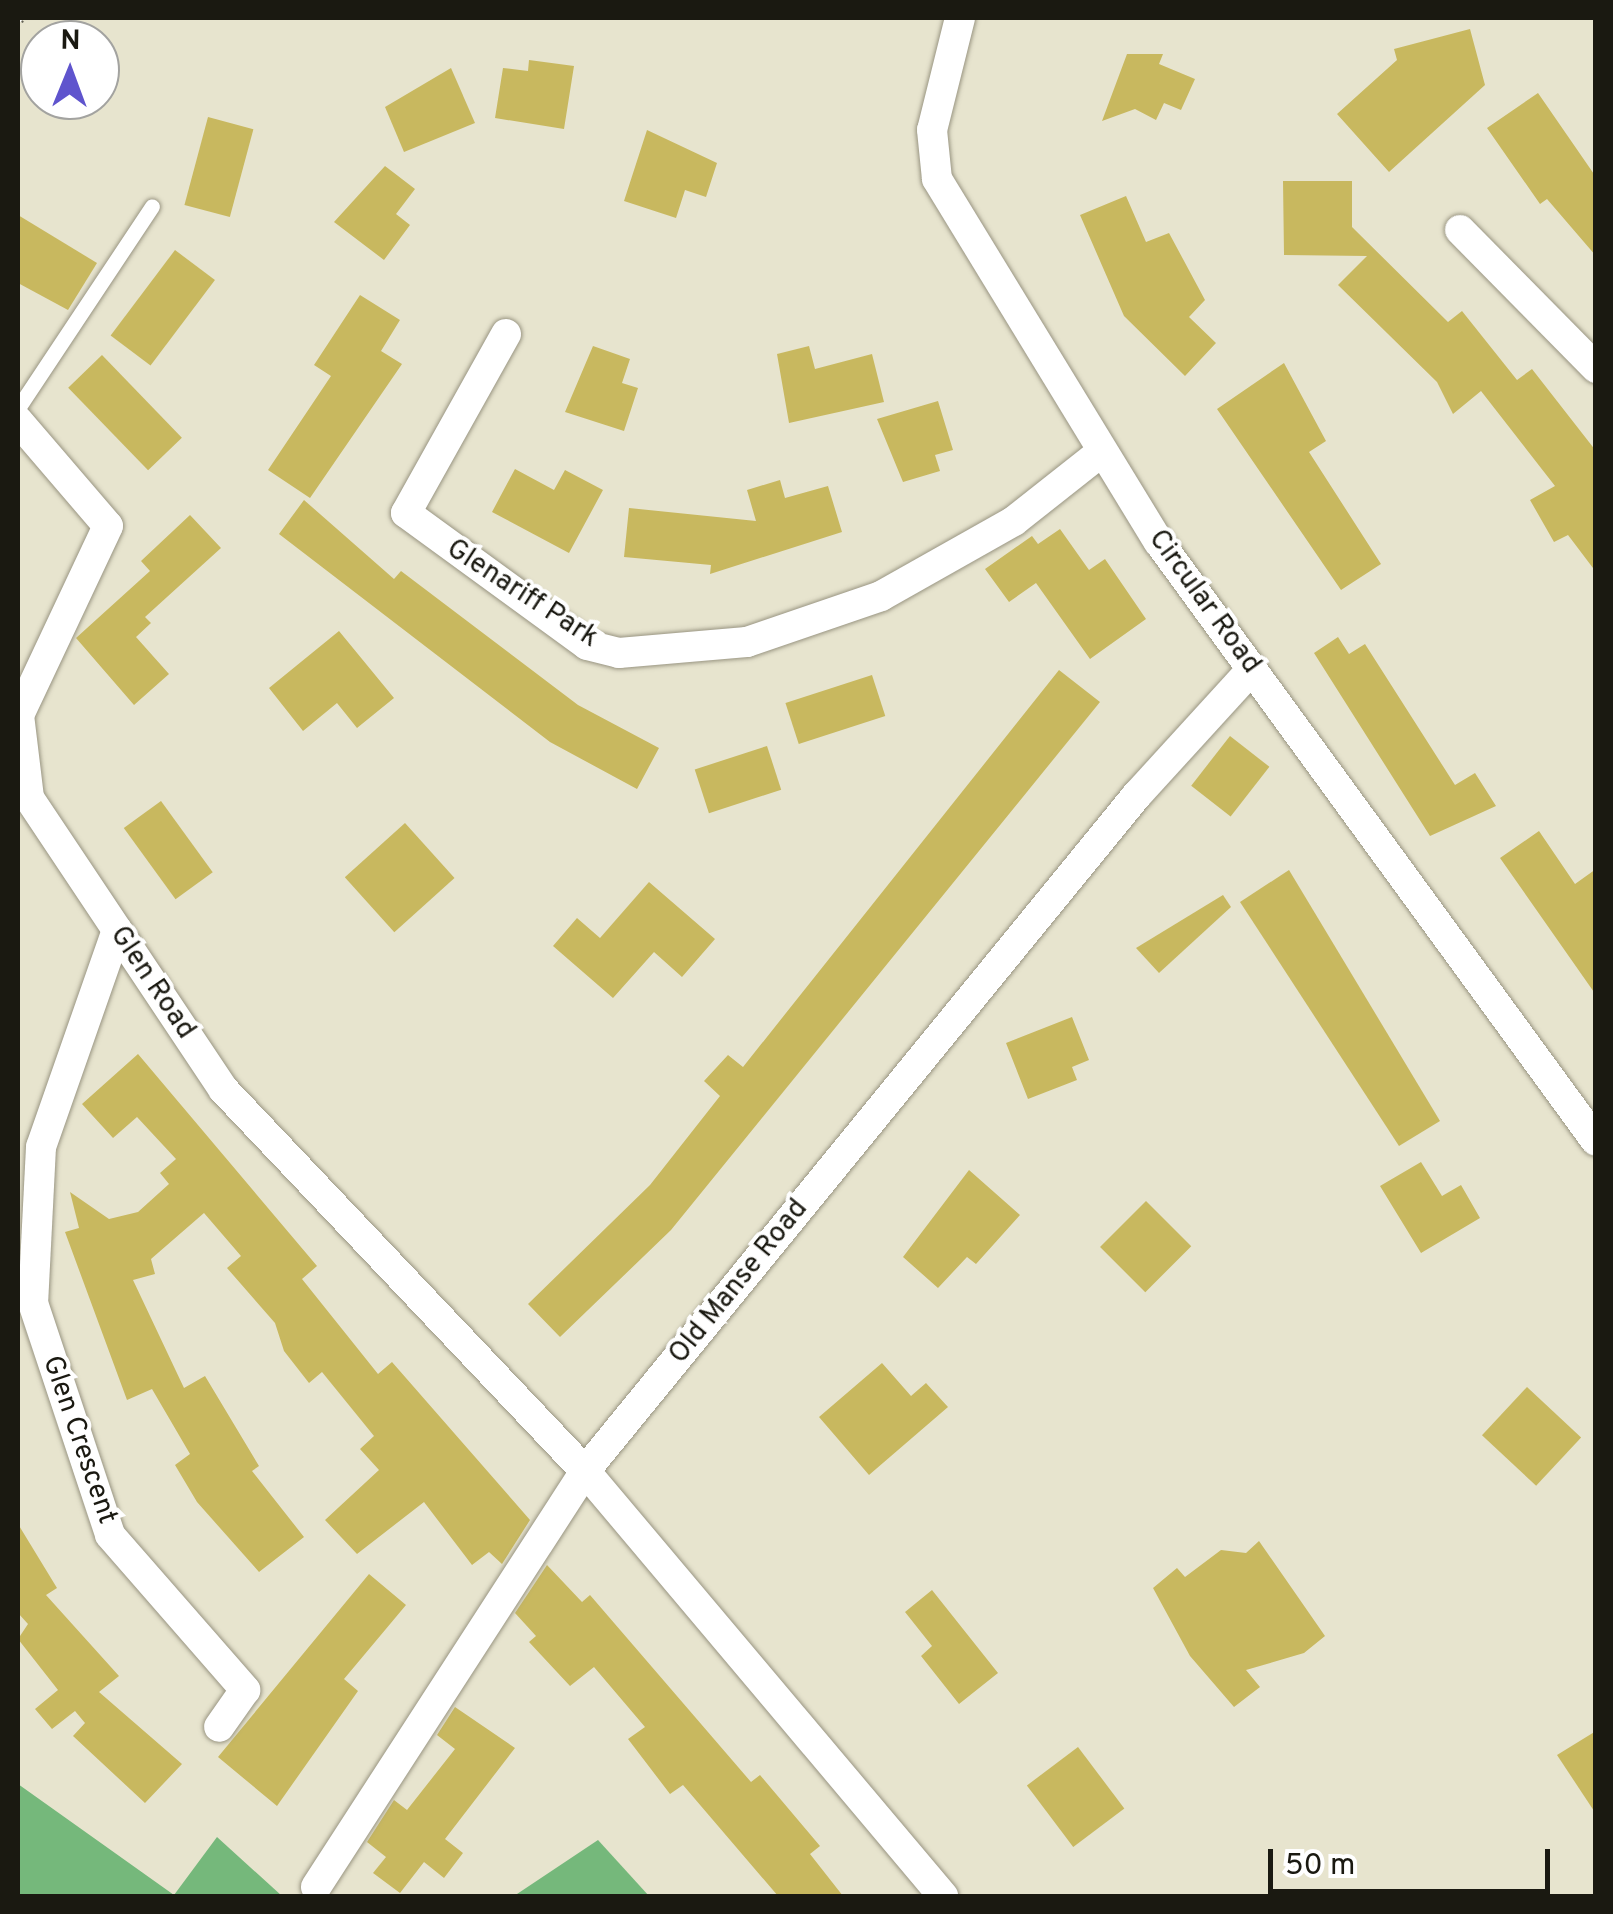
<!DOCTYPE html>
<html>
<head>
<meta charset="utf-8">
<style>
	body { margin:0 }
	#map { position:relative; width:1613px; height:1914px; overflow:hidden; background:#e7e4ce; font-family:Overpass,sans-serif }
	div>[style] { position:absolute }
	.forest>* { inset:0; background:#75b87b }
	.building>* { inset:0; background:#c8b85f; transform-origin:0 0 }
	.roads { filter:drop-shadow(0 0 2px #999582) drop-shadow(0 0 2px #999582) }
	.service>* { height:15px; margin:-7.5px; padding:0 7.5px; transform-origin:7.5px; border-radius:7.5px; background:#fff }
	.minor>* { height:30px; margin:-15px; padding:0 15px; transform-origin:15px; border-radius:15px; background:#fff }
	.rail>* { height:11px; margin-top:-5.5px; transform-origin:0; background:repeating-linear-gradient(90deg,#fff 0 22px,#615f53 0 44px); box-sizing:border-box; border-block:2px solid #615f53 }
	span { translate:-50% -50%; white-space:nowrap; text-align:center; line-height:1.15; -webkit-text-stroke:8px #fff; paint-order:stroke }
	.street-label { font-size:28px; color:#1a1911 }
	.frame { position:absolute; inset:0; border:20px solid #1a1911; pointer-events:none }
	.north { position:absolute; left:20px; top:20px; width:100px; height:100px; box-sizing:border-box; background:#fff; border:2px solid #a3a3a0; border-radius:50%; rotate:1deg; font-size:28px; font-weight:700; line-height:40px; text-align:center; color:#1a1911 }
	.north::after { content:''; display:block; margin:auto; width:35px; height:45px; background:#5f54cd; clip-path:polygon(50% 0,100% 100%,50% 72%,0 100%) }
	.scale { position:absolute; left:1268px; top:1849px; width:282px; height:45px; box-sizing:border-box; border:5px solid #1a1911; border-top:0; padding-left:12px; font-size:30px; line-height:35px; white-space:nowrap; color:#1a1911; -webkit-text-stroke:8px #fff; paint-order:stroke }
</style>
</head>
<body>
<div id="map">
	<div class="forest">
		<i style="clip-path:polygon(18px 1784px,174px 1895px,217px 1837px,282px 1896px,18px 1896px)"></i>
		<i style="clip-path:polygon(598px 1840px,649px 1896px,514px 1896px)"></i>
	</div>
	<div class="building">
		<i style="clip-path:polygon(1470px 29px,1485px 85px,1389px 172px,1337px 114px,1397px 60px,1394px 49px)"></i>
		<i style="clip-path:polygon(1127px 54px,1163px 54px,1159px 64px,1195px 79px,1181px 110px,1164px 103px,1156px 120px,1135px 109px,1102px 121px)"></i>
		<i style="clip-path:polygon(529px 60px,574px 66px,564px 129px,495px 118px,503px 68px,528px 71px)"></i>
		<i style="clip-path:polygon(451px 68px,475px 123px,404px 152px,385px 107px)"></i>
		<i style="clip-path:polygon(1538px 93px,1596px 177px,1596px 256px,1547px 199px,1540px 204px,1487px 128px)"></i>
		<i style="left:208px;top:117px;width:47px;height:91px;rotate:15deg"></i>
		<i style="clip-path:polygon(647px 130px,717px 163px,706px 197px,685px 190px,676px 218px,624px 201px)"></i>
		<i style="clip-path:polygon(385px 166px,415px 189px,396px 214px,410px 225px,384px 260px,334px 222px)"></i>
		<i style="clip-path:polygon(1283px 181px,1352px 181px,1352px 227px,1448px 322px,1462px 311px,1517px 380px,1532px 369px,1596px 451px,1596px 572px,1568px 535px,1554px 542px,1530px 500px,1555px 486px,1481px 391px,1453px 414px,1437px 382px,1338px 285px,1367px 256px,1284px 255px)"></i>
		<i style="clip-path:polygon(1126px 196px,1146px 242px,1169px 233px,1205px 300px,1189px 317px,1216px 343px,1185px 376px,1124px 316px,1080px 215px)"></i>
		<i style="clip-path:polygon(18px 215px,97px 263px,68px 310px,18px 283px)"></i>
		<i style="left:175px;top:250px;width:50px;height:107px;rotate:37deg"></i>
		<i style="clip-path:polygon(360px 295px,400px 320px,381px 351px,402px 364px,310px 498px,268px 470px,331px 376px,314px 365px)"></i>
		<i style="clip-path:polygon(593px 346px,630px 359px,622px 383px,638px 388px,624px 431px,565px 412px)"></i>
		<i style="clip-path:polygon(809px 346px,815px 369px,872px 354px,884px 402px,789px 423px,777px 354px)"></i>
		<i style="left:102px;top:355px;width:115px;height:47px;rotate:46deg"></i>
		<i style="clip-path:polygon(1284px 363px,1326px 441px,1309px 452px,1381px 564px,1341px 590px,1217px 409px)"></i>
		<i style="clip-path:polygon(938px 401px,953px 450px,935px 455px,940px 471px,903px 482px,877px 419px)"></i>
		<i style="clip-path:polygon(515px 469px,554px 490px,565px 470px,603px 490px,569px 553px,492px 512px)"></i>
		<i style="clip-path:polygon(780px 480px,785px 498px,828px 486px,842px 532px,710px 574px,711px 565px,624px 557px,629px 508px,756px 521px,747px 490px)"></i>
		<i style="clip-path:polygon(304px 500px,394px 579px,401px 571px,578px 705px,659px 748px,637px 789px,550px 742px,279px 534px)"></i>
		<i style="clip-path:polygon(190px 515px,221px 548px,145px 617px,151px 623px,136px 637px,169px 674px,134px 705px,76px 638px,150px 571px,141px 561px)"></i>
		<i style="clip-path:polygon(1060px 529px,1089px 570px,1105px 559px,1146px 619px,1090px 659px,1036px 583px,1009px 602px,985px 569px,1032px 536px,1038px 544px)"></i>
		<i style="clip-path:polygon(339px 631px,394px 698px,357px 728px,337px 703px,303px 731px,269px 688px)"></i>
		<i style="clip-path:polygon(1338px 637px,1349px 654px,1365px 644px,1455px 785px,1475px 773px,1496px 806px,1430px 836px,1314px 653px)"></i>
		<i style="clip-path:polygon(1059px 670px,1100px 702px,671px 1230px,560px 1337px,528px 1304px,650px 1185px,720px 1096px,704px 1081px,728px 1055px,743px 1067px)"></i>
		<i style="left:872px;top:675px;width:43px;height:91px;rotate:72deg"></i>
		<i style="left:1230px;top:736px;width:50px;height:63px;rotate:38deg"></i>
		<i style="left:767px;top:746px;width:46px;height:76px;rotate:72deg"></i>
		<i style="left:161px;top:801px;width:88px;height:46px;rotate:54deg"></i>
		<i style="left:405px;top:823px;width:74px;height:81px;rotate:48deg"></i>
		<i style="clip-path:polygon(1539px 831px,1575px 884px,1596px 869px,1596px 995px,1500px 858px)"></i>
		<i style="clip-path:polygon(1289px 870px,1440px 1121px,1399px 1146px,1240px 902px)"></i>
		<i style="clip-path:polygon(649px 882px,715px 939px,682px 977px,654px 952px,613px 998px,553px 946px,577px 918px,600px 938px)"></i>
		<i style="clip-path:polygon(1223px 895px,1231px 907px,1159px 973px,1136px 948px)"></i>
		<i style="clip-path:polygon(1072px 1017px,1089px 1060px,1072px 1067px,1077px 1080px,1028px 1099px,1006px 1043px)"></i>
		<i style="clip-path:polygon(138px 1054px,317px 1266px,302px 1279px,378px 1374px,392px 1362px,530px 1520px,502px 1564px,489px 1552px,472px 1565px,424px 1502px,357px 1554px,325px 1520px,379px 1470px,360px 1449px,374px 1436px,322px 1372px,309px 1383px,284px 1351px,275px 1323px,227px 1268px,241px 1256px,204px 1213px,151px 1259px,155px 1274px,133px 1280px,184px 1388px,205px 1376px,259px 1466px,252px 1471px,304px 1537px,259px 1572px,197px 1502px,175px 1465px,190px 1454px,152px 1389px,127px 1400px,65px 1232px,79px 1228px,70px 1192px,109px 1219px,138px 1212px,169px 1184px,160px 1173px,176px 1159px,137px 1117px,113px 1138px,82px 1104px)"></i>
		<i style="clip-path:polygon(1421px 1162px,1442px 1196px,1461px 1185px,1480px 1218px,1421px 1253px,1380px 1186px)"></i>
		<i style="clip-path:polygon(969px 1170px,1020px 1215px,976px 1264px,967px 1257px,938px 1288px,903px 1257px)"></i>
		<i style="left:1146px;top:1201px;width:64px;height:65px;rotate:45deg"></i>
		<i style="clip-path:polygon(882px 1363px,911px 1396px,926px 1383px,948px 1407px,869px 1475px,819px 1417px)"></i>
		<i style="left:1527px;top:1387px;width:74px;height:66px;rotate:43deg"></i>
		<i style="clip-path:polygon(18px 1524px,57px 1588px,46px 1595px,119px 1676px,99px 1692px,182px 1764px,145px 1803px,73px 1736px,85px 1723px,75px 1711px,52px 1729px,35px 1709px,58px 1690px,18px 1639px,28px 1624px,18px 1613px)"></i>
		<i style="clip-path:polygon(1259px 1541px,1325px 1636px,1304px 1653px,1246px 1670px,1260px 1687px,1234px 1707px,1190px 1656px,1153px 1588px,1177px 1568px,1185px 1577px,1221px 1550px,1246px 1553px)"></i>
		<i style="clip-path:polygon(547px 1565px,582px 1602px,590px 1595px,751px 1782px,760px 1775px,820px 1846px,810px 1854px,843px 1896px,778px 1896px,683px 1785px,670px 1794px,628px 1739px,645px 1727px,594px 1667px,570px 1686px,529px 1642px,536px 1636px,515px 1613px)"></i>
		<i style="clip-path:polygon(369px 1574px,406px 1605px,344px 1679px,358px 1691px,277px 1806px,218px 1757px)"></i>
		<i style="clip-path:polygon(932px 1590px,998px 1673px,959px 1704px,921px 1656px,932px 1646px,905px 1612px)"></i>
		<i style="clip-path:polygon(455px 1707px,515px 1748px,445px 1839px,463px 1853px,444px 1878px,424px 1862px,400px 1893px,373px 1873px,386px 1857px,367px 1842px,394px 1800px,407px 1810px,455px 1749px,437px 1735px)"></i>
		<i style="clip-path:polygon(1596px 1731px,1596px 1814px,1557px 1755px)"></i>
		<i style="left:1078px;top:1747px;width:77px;height:64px;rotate:53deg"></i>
	</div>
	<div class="roads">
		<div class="service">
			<i style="left:18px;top:408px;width:242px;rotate:-56.4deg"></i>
		</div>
		<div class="minor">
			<i style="left:960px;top:18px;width:115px;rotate:104deg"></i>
			<i style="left:932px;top:130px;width:49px;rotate:84.2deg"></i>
			<i style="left:937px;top:179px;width:426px;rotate:58.6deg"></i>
			<i style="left:1159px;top:542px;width:741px;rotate:53.89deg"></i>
			<i style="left:1460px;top:230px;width:194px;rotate:45.4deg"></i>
			<i style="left:506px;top:334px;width:205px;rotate:119.2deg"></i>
			<i style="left:406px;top:513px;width:224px;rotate:36.1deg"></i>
			<i style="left:587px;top:645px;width:33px;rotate:14deg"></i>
			<i style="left:619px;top:653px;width:128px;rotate:-4.9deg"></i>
			<i style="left:747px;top:642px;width:142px;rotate:-18.9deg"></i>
			<i style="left:881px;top:596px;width:153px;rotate:-29.4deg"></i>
			<i style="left:1014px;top:521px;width:110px;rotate:-38.3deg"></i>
			<i style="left:18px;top:421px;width:138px;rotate:49.4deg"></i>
			<i style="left:108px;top:526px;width:209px;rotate:115.2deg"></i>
			<i style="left:19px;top:715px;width:84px;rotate:83.1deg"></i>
			<i style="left:29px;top:798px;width:350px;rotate:56.3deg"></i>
			<i style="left:223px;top:1089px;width:526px;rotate:46.54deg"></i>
			<i style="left:585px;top:1471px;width:556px;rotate:49.89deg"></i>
			<i style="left:117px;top:930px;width:230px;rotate:109.3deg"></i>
			<i style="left:41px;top:1147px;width:156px;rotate:92.9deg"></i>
			<i style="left:33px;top:1303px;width:244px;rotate:71.6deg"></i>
			<i style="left:110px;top:1535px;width:206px;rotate:48.9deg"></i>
			<i style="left:245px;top:1690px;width:45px;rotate:125.1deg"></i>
			<i style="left:316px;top:1887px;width:495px;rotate:-57.1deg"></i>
			<i style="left:585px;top:1471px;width:873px;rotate:-50.77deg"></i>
			<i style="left:1137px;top:795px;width:171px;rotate:-47.6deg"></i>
		</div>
	</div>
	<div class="rail">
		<i style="left:18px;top:20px;width:2px;rotate:-63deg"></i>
	</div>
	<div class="street-label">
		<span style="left:522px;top:594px;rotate:33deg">Glenariff Park</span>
		<span style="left:1204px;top:602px;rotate:54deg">Circular Road</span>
		<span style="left:152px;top:983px;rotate:56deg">Glen Road</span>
		<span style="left:739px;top:1282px;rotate:-51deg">Old Manse Road</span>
		<span style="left:79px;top:1440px;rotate:71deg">Glen Crescent</span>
	</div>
	<div class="frame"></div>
	<div class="north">N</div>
	<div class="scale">50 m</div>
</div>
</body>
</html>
